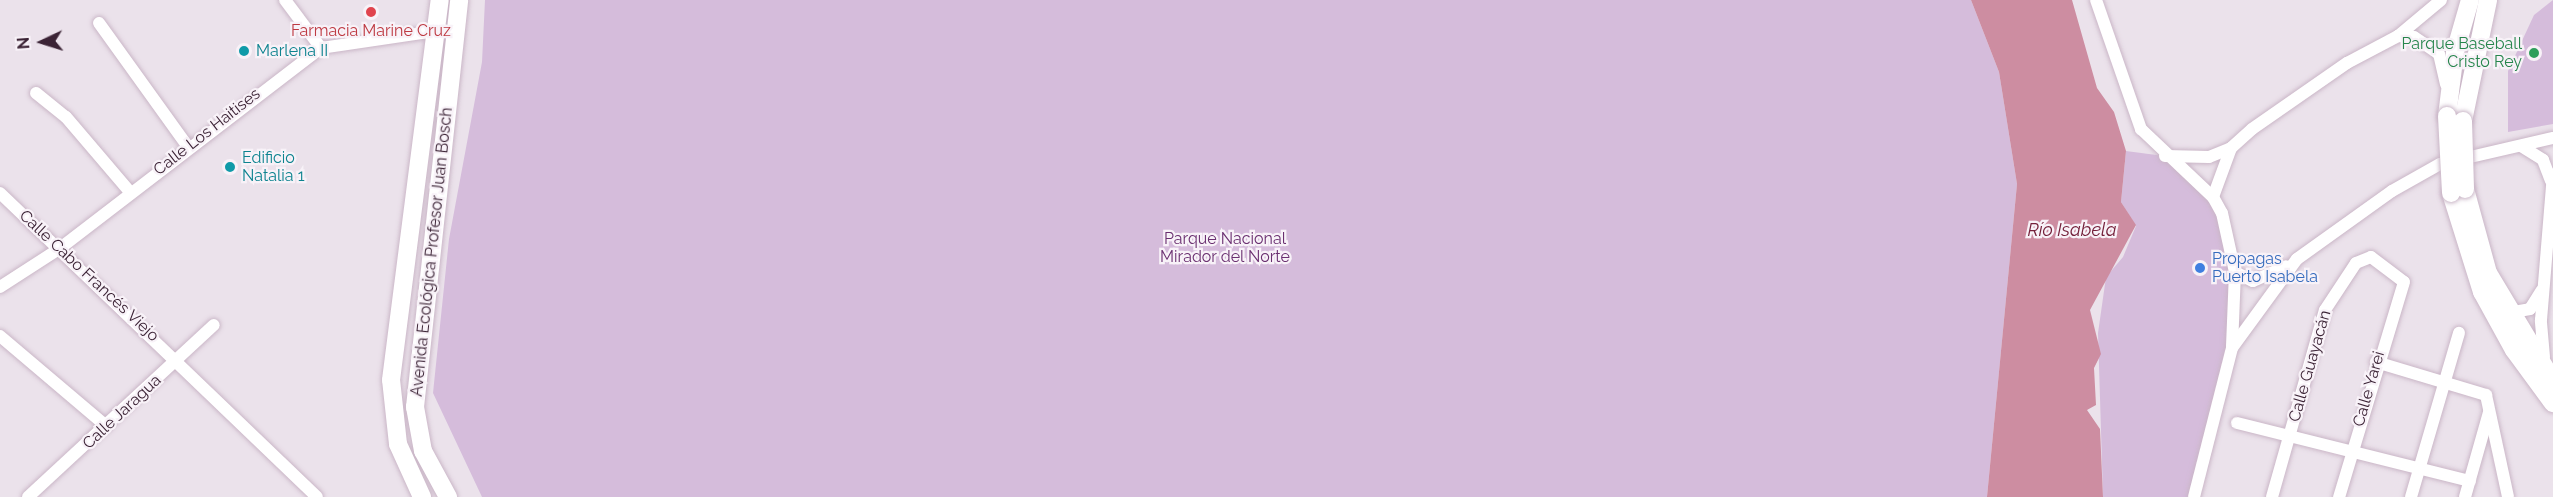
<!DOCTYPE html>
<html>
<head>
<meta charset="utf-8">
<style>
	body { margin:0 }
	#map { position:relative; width:2553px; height:497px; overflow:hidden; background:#ebe2eb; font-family:Raleway,sans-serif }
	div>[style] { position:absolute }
	.green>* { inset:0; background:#d5bcdb }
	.water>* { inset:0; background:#cd8da1 }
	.roads { filter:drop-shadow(0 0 2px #cab6c7) drop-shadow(0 0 2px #cab6c7) }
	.street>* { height:12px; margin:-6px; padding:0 6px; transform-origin:6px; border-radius:6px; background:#fff }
	.secondary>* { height:18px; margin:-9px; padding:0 9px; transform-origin:9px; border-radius:9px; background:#fff }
	.bridges { filter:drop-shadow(0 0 2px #cab6c7) drop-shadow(0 0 2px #cab6c7) }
	.secondary-bridge>* { height:18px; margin:-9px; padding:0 9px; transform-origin:9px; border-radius:9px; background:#fff }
	.dots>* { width:16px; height:16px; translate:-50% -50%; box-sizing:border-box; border:3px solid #f8f2f8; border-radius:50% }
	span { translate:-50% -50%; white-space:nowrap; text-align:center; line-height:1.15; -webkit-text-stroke:4.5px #f8f2f8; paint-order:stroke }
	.health-label { font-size:16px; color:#be3a42 }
	.leisure-label { font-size:16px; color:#27864d }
	.right { translate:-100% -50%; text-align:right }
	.culture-label { font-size:16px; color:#0d838f }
	.left { translate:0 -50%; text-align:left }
	.street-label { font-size:16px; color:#3b2335 }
	.park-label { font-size:16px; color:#6a2f70 }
	.shop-label { font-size:16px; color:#366cbe }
	.water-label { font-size:18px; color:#74203a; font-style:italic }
	.north { position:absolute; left:12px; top:12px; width:60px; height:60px; -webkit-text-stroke:4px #f8f2f8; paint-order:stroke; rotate:266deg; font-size:16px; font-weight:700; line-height:24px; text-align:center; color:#3b2335 }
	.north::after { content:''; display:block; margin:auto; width:21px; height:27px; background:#3b2335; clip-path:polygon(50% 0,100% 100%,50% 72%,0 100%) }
</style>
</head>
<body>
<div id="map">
	<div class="green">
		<i style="clip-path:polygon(485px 0,1971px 0,1999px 72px,2017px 184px,1987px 497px,482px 497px,433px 393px,449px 239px,482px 62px)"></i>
		<i style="clip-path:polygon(2553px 0,2553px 124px,2508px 132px,2508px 71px,2534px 15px)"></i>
		<i style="clip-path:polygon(2126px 151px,2164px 156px,2213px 197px,2235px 272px,2232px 348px,2194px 497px,2103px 497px,2098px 333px,2106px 277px,2123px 257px,2136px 226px,2121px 202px)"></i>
	</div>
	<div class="water">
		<i style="clip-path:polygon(1971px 0,2072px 0,2097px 88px,2114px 112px,2126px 151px,2121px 202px,2136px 225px,2090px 310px,2101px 354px,2094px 368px,2096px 405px,2087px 410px,2100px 429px,2103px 497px,1987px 497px,2017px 184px,1999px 72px)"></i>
	</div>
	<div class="roads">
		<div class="street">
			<i style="left:285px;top:0;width:60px;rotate:53.1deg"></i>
			<i style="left:2096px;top:0;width:137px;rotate:70.8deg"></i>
			<i style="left:2141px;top:129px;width:99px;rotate:43.4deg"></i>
			<i style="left:2213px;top:197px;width:18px;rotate:61deg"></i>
			<i style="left:2222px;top:213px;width:60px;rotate:77.6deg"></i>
			<i style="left:2235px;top:272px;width:74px;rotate:92.3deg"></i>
			<i style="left:99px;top:23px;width:153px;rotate:54.3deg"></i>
			<i style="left:2398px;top:36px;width:16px;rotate:4deg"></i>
			<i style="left:2414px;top:37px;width:30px;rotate:34deg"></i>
			<i style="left:2439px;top:54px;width:31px;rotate:77deg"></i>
			<i style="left:36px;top:93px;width:38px;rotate:39deg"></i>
			<i style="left:66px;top:117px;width:99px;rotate:49.5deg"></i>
			<i style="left:2521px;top:146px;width:26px;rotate:32deg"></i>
			<i style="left:2543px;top:160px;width:22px;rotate:69deg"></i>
			<i style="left:2165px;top:156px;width:44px;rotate:1.3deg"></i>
			<i style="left:2209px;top:157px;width:24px;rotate:-22deg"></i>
			<i style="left:0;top:193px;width:439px;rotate:43.8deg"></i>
			<i style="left:2213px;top:197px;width:52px;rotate:-69.8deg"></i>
			<i style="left:2231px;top:148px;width:28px;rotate:-42deg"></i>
			<i style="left:2252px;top:129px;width:116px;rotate:-34.8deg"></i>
			<i style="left:2347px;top:63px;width:58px;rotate:-27.9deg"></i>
			<i style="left:2398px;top:36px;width:56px;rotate:-39.9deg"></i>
			<i style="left:2235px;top:272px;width:20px;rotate:27deg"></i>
			<i style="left:2253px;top:281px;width:36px;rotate:-24deg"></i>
			<i style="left:0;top:287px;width:70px;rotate:-32.8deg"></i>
			<i style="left:59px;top:249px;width:330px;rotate:-37.5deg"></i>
			<i style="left:321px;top:48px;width:123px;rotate:-8.4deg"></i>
			<i style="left:2508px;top:313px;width:22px;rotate:-10deg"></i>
			<i style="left:2530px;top:309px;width:22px;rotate:-58deg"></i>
			<i style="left:0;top:336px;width:139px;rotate:40.3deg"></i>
			<i style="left:2544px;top:357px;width:37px;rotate:-95deg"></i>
			<i style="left:2541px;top:320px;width:146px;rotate:-85.3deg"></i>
			<i style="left:2376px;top:362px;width:115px;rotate:16.7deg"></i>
			<i style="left:2486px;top:395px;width:104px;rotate:77.8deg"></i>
			<i style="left:2237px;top:423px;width:240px;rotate:14deg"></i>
			<i style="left:28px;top:497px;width:253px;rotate:-42.8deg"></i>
			<i style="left:2194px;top:497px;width:154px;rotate:-75.7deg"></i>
			<i style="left:2232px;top:348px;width:110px;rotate:-53.9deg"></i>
			<i style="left:2297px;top:259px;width:117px;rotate:-35.6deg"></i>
			<i style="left:2392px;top:191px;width:55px;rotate:-29.4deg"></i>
			<i style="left:2440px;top:164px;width:116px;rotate:-13deg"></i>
			<i style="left:2272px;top:497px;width:194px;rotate:-74.2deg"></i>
			<i style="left:2325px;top:310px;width:56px;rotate:-56.6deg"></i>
			<i style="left:2356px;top:263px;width:16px;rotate:-22deg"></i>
			<i style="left:2371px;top:257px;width:41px;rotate:37.1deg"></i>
			<i style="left:2404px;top:282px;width:225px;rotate:106.8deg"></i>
			<i style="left:2411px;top:497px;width:171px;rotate:-73.7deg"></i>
			<i style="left:2465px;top:497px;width:88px;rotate:-74.2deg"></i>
		</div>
		<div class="secondary">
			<i style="left:2447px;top:116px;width:64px;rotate:-82.9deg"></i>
			<i style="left:2455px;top:52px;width:54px;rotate:-73.9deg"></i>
			<i style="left:2463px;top:121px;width:124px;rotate:-78.3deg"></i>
			<i style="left:2465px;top:189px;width:87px;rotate:74.7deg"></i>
			<i style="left:2488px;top:273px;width:126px;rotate:59deg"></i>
			<i style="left:2451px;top:193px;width:104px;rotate:72.6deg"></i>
			<i style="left:2482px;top:292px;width:66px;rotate:61.1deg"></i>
			<i style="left:2514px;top:350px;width:66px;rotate:53.7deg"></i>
			<i style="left:422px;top:497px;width:58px;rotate:-114.4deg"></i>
			<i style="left:398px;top:444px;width:64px;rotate:-96.2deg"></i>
			<i style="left:391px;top:380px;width:383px;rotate:-82.7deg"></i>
			<i style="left:448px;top:497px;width:52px;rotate:-118.5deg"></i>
			<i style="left:423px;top:451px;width:45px;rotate:-100.3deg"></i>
			<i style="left:415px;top:407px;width:409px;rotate:-83.8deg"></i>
		</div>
	</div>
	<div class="bridges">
		<div class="secondary-bridge">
			<i style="left:2447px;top:116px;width:77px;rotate:87deg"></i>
			<i style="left:2463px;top:121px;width:68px;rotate:88.3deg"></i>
		</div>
	</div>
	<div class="dots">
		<i style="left:371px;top:12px;background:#e0444e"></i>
		<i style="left:244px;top:51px;background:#0f9aa8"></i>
		<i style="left:2534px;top:53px;background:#2e9e5b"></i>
		<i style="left:230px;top:167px;background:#0f9aa8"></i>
		<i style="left:2200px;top:268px;background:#3f7fe0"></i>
	</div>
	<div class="health-label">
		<span style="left:371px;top:31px">Farmacia Marine Cruz</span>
	</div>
	<div class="leisure-label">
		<span class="right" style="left:2522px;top:53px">Parque Baseball<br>Cristo Rey</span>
	</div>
	<div class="culture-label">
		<span class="left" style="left:256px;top:51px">Marlena II</span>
		<span class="left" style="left:242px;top:167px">Edificio<br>Natalia 1</span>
	</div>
	<div class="street-label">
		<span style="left:207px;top:132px;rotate:-38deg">Calle Los Haitises</span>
		<span style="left:432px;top:252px;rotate:-84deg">Avenida Ecológica Profesor Juan Bosch</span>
		<span style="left:89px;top:276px;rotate:43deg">Calle Cabo Francés Viejo</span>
		<span style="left:2310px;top:366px;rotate:-74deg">Calle Guayacán</span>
		<span style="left:2369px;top:389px;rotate:-74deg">Calle Yarei</span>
		<span style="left:122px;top:412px;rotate:-43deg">Calle Jaragua</span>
	</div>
	<div class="park-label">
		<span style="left:1225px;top:248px">Parque Nacional<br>Mirador del Norte</span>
	</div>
	<div class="shop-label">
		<span class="left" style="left:2212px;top:268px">Propagas<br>Puerto Isabela</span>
	</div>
	<div class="water-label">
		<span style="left:2072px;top:230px">Río Isabela</span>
	</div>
	<div class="north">N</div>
</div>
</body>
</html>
